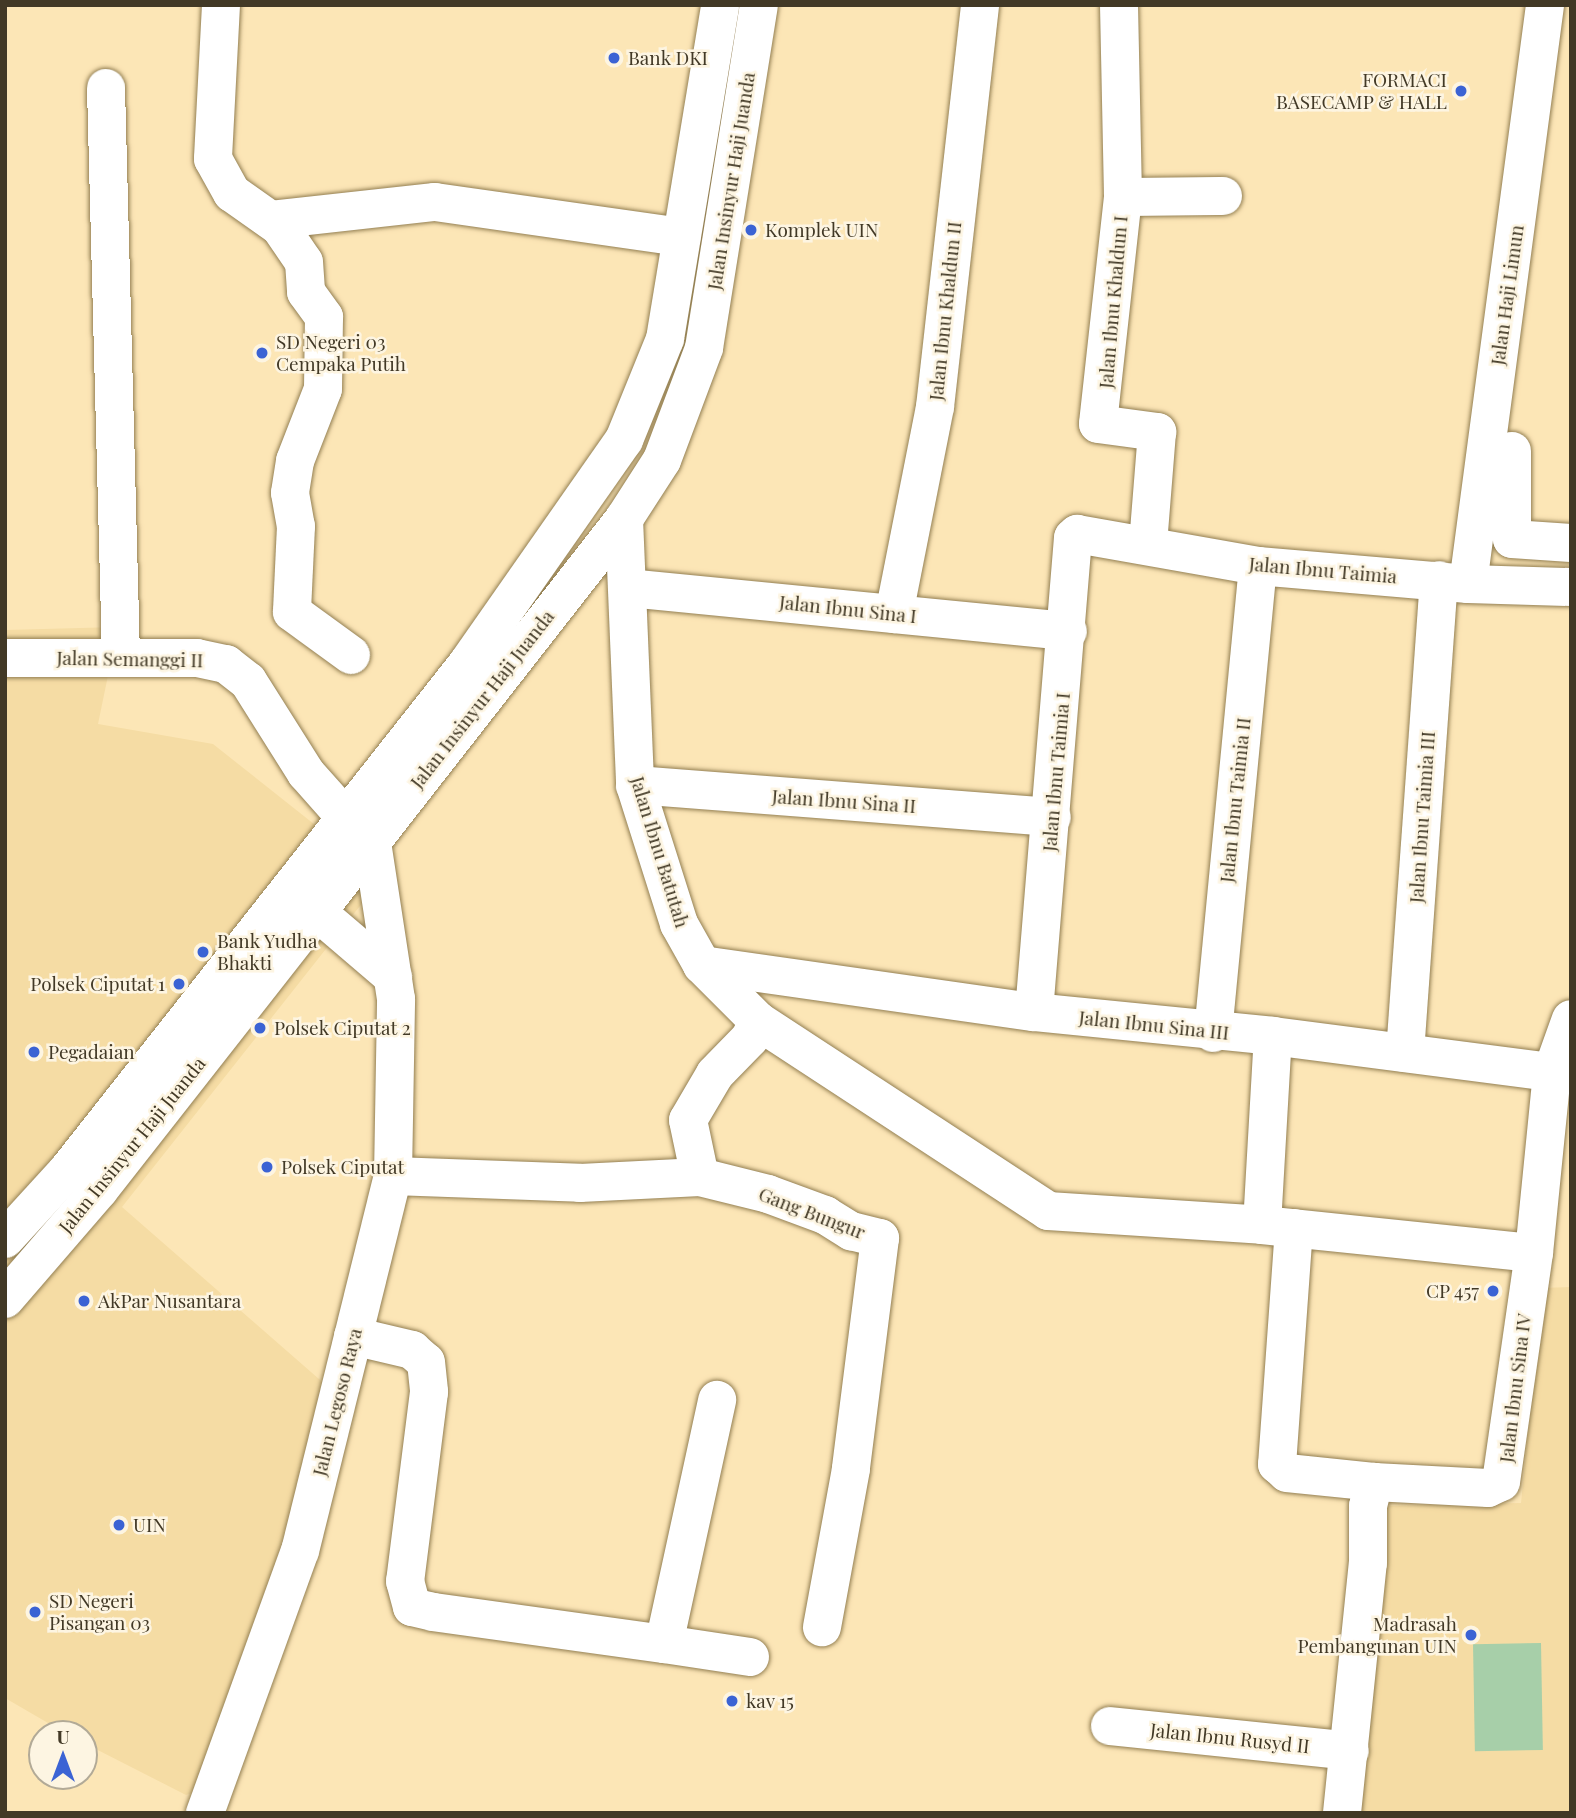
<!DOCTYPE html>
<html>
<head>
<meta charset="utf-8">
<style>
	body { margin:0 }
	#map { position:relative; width:1576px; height:1818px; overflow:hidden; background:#fce6b6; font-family:"Playfair Display",serif }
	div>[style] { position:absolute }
	.built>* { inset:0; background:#f5dca4 }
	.green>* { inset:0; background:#a7cfa9; transform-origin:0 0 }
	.roads { filter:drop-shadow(0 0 2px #937f52) drop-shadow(0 0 2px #937f52) }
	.minor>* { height:38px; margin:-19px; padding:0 19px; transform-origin:19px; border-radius:19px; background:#fff }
	.highway>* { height:38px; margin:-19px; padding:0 19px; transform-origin:19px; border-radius:19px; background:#fff }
	.dots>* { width:19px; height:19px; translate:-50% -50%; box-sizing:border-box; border:4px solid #fdf5e2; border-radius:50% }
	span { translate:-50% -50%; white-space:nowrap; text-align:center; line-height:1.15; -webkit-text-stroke:5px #fdf5e2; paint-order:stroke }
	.poi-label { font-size:19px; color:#423926 }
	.left { translate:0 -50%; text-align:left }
	.right { translate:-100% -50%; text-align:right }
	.street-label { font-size:19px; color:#423926 }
	.frame { position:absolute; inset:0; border:7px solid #423926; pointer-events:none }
	.north { position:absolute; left:28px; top:1720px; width:70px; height:70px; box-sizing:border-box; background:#fdf5e2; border:2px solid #b2aa97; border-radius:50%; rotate:0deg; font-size:19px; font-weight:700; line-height:28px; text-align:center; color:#423926 }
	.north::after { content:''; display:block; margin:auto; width:24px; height:32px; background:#3b63d4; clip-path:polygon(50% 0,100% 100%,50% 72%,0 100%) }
</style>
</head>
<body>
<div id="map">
	<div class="built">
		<i style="clip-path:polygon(118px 627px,98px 724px,213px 744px,382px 878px,122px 1207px,327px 1386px,210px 1787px,186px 1795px,84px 1743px,84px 1734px,67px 1734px,5px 1698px,5px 630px)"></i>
		<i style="clip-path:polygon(1571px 1287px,1571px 1813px,1358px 1813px,1387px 1506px,1521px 1503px,1543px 1288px)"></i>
	</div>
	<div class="green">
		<i style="left:1541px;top:1643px;width:107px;height:68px;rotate:89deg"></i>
	</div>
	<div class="roads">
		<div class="minor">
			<i style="left:221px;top:5px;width:154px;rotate:93deg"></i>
			<i style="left:213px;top:159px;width:39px;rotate:61deg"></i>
			<i style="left:232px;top:193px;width:59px;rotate:35.3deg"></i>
			<i style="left:280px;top:227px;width:42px;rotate:55.6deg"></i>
			<i style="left:304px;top:262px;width:30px;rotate:86deg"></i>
			<i style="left:306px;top:292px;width:31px;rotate:54deg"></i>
			<i style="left:324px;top:317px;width:72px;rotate:90.8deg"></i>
			<i style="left:323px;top:389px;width:77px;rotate:111.3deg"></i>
			<i style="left:295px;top:461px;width:32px;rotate:99deg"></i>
			<i style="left:290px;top:493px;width:34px;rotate:80deg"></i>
			<i style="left:296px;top:526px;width:86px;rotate:92.7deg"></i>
			<i style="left:292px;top:612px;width:73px;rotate:36.1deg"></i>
			<i style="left:1119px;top:5px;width:192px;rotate:88.8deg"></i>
			<i style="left:1123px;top:197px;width:228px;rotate:96.3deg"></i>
			<i style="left:1098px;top:424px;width:60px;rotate:7.7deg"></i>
			<i style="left:1157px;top:432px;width:113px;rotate:94.6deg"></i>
			<i style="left:106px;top:88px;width:569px;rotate:88.49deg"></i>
			<i style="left:1123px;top:197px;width:100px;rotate:-0.6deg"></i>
			<i style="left:271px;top:220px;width:165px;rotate:-6.3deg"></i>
			<i style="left:435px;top:202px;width:249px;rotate:8.1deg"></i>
			<i style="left:1512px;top:451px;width:88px;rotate:90deg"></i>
			<i style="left:1512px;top:539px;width:59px;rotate:3.9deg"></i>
			<i style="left:624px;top:519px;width:266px;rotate:87.6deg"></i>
			<i style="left:635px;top:785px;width:146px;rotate:72.4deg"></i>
			<i style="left:679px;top:924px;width:47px;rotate:60.7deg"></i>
			<i style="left:702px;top:965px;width:79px;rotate:45deg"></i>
			<i style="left:758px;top:1021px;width:347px;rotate:33.2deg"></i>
			<i style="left:1048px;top:1211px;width:214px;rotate:3.7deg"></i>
			<i style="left:1262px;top:1225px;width:273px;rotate:5.9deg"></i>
			<i style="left:1534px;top:1253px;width:182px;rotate:-84.3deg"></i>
			<i style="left:1552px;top:1072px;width:56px;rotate:-70.3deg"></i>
			<i style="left:1468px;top:584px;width:584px;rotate:-82.42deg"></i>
			<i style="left:628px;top:588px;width:442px;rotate:5.6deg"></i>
			<i style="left:894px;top:614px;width:211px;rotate:-78.8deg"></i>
			<i style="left:935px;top:407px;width:405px;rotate:-83.6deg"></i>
			<i style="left:5px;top:658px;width:192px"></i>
			<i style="left:197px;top:658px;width:30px;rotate:12deg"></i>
			<i style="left:226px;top:664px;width:28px;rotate:38deg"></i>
			<i style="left:248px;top:681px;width:109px;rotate:57.8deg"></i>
			<i style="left:306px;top:773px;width:59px;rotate:48.4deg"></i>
			<i style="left:635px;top:785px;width:418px;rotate:4.4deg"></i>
			<i style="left:317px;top:912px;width:100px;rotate:40.5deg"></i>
			<i style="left:702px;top:965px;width:335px;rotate:8.1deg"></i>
			<i style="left:1034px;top:1012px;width:240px;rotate:5.7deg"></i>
			<i style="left:1273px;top:1036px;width:281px;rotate:7.4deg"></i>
			<i style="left:1034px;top:1012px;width:476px;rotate:-85.3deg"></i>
			<i style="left:1073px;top:538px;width:6px;rotate:-45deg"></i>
			<i style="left:1077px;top:534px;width:184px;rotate:10deg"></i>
			<i style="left:1258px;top:566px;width:211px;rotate:4.9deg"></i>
			<i style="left:1468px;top:584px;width:103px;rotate:1.7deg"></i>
			<i style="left:1213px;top:1033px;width:469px;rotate:-84.5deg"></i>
			<i style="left:1405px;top:1053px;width:474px;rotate:-85.9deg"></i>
			<i style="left:393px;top:1176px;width:187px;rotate:2.1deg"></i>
			<i style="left:580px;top:1183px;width:120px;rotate:-2.9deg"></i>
			<i style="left:700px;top:1177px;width:70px;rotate:14deg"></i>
			<i style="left:768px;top:1194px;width:61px;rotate:20.2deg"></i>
			<i style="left:825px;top:1215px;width:31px;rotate:32deg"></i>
			<i style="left:851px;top:1231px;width:30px;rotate:14deg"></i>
			<i style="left:880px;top:1238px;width:233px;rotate:97.2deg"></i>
			<i style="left:851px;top:1469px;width:161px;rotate:100.4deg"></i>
			<i style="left:700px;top:1177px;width:58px;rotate:-101.9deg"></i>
			<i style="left:688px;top:1120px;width:53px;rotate:-59.6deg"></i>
			<i style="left:715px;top:1074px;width:50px;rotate:-45.8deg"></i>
			<i style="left:750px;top:1038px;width:19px;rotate:-65deg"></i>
			<i style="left:1262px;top:1225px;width:189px;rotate:-86.7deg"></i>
			<i style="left:1294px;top:1228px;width:237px;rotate:94.1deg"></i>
			<i style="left:1277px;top:1464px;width:13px;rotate:42deg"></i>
			<i style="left:1287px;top:1473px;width:87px;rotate:5.9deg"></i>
			<i style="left:1374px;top:1482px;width:114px;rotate:3deg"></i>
			<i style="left:1488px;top:1488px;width:14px;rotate:-25deg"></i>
			<i style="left:1501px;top:1482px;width:231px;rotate:-81.8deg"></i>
			<i style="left:353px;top:1336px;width:61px;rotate:13.3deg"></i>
			<i style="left:412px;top:1350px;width:18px;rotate:41deg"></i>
			<i style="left:426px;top:1362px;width:30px;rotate:84deg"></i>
			<i style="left:429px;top:1392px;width:191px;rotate:97.2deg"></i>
			<i style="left:405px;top:1581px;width:27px;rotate:75deg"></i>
			<i style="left:412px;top:1607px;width:22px;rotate:13deg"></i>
			<i style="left:433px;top:1612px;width:233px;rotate:7.9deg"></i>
			<i style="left:664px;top:1644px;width:250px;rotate:-77.7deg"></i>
			<i style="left:664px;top:1644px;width:87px;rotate:8.6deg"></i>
			<i style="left:1110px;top:1726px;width:241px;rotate:5.9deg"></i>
			<i style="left:205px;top:1813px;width:279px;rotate:-70.1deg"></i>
			<i style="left:300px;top:1551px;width:386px;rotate:-76.1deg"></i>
			<i style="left:393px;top:1176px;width:177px;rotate:-89deg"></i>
			<i style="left:396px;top:999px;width:159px;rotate:-98.7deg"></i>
			<i style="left:1342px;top:1813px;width:251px;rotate:-84.1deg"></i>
			<i style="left:1368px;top:1563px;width:57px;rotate:-90deg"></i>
			<i style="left:1368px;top:1506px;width:25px;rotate:-76deg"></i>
		</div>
		<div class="highway">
			<i style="left:5px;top:1239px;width:93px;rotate:-47.6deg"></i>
			<i style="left:68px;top:1170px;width:644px;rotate:-51.74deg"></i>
			<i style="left:467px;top:664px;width:274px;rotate:-55deg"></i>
			<i style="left:624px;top:440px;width:109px;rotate:-67.9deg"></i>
			<i style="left:665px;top:339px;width:338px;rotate:-80.6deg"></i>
			<i style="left:5px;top:1299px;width:144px;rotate:-49.2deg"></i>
			<i style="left:99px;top:1190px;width:353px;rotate:-51.9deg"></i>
			<i style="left:317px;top:912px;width:499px;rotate:-52deg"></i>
			<i style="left:624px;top:519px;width:70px;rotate:-57.2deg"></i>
			<i style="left:662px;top:460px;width:120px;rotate:-69.4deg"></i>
			<i style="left:704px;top:348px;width:347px;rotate:-80.9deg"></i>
		</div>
	</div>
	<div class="dots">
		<i style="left:614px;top:58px;background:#3b63d4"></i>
		<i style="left:1461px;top:91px;background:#3b63d4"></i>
		<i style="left:751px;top:230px;background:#3b63d4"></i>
		<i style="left:262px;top:353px;background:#3b63d4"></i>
		<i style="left:203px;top:952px;background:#3b63d4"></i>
		<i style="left:179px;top:984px;background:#3b63d4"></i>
		<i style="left:260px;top:1028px;background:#3b63d4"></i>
		<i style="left:34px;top:1052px;background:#3b63d4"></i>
		<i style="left:267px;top:1167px;background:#3b63d4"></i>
		<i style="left:1493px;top:1291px;background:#3b63d4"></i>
		<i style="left:84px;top:1301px;background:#3b63d4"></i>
		<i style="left:119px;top:1525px;background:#3b63d4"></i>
		<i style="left:35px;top:1612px;background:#3b63d4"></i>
		<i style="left:1471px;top:1635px;background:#3b63d4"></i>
		<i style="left:732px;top:1701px;background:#3b63d4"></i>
	</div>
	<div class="poi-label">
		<span class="left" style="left:628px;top:58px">Bank DKI</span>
		<span class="right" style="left:1447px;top:91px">FORMACI<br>BASECAMP &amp; HALL</span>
		<span class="left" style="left:765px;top:230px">Komplek UIN</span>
		<span class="left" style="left:276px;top:353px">SD Negeri 03<br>Cempaka Putih</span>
		<span class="left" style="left:217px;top:952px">Bank Yudha<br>Bhakti</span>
		<span class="right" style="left:165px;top:984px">Polsek Ciputat 1</span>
		<span class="left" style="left:274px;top:1028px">Polsek Ciputat 2</span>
		<span class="left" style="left:48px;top:1052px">Pegadaian</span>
		<span class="left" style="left:281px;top:1167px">Polsek Ciputat</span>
		<span class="right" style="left:1479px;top:1291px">CP 457</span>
		<span class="left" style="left:98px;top:1301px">AkPar Nusantara</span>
		<span class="left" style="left:133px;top:1525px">UIN</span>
		<span class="left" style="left:49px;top:1612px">SD Negeri<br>Pisangan 03</span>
		<span class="right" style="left:1457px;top:1635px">Madrasah<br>Pembangunan UIN</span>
		<span class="left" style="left:746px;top:1701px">kav 15</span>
	</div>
	<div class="street-label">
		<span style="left:731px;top:181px;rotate:-81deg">Jalan Insinyur Haji Juanda</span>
		<span style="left:1507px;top:295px;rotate:-82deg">Jalan Haji Limun</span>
		<span style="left:1113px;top:302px;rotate:-85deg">Jalan Ibnu Khaldun I</span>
		<span style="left:945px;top:311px;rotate:-84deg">Jalan Ibnu Khaldun II</span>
		<span style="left:1323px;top:570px;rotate:5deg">Jalan Ibnu Taimia</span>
		<span style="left:848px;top:609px;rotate:6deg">Jalan Ibnu Sina I</span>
		<span style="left:130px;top:659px;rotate:1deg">Jalan Semanggi II</span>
		<span style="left:482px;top:699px;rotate:-52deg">Jalan Insinyur Haji Juanda</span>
		<span style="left:1056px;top:772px;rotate:-85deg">Jalan Ibnu Taimia I</span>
		<span style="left:1235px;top:800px;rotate:-84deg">Jalan Ibnu Taimia II</span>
		<span style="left:844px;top:801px;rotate:4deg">Jalan Ibnu Sina II</span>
		<span style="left:1422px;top:817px;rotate:-86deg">Jalan Ibnu Taimia III</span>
		<span style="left:660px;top:852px;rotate:73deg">Jalan Ibnu Batutah</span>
		<span style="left:1154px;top:1025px;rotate:6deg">Jalan Ibnu Sina III</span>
		<span style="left:132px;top:1145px;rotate:-51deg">Jalan Insinyur Haji Juanda</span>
		<span style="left:812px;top:1213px;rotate:21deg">Gang Bungur</span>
		<span style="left:1515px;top:1388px;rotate:-83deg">Jalan Ibnu Sina IV</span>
		<span style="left:337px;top:1402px;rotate:-76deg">Jalan Legoso Raya</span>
		<span style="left:1230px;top:1738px;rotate:6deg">Jalan Ibnu Rusyd II</span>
	</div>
	<div class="frame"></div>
	<div class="north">U</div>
</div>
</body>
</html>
